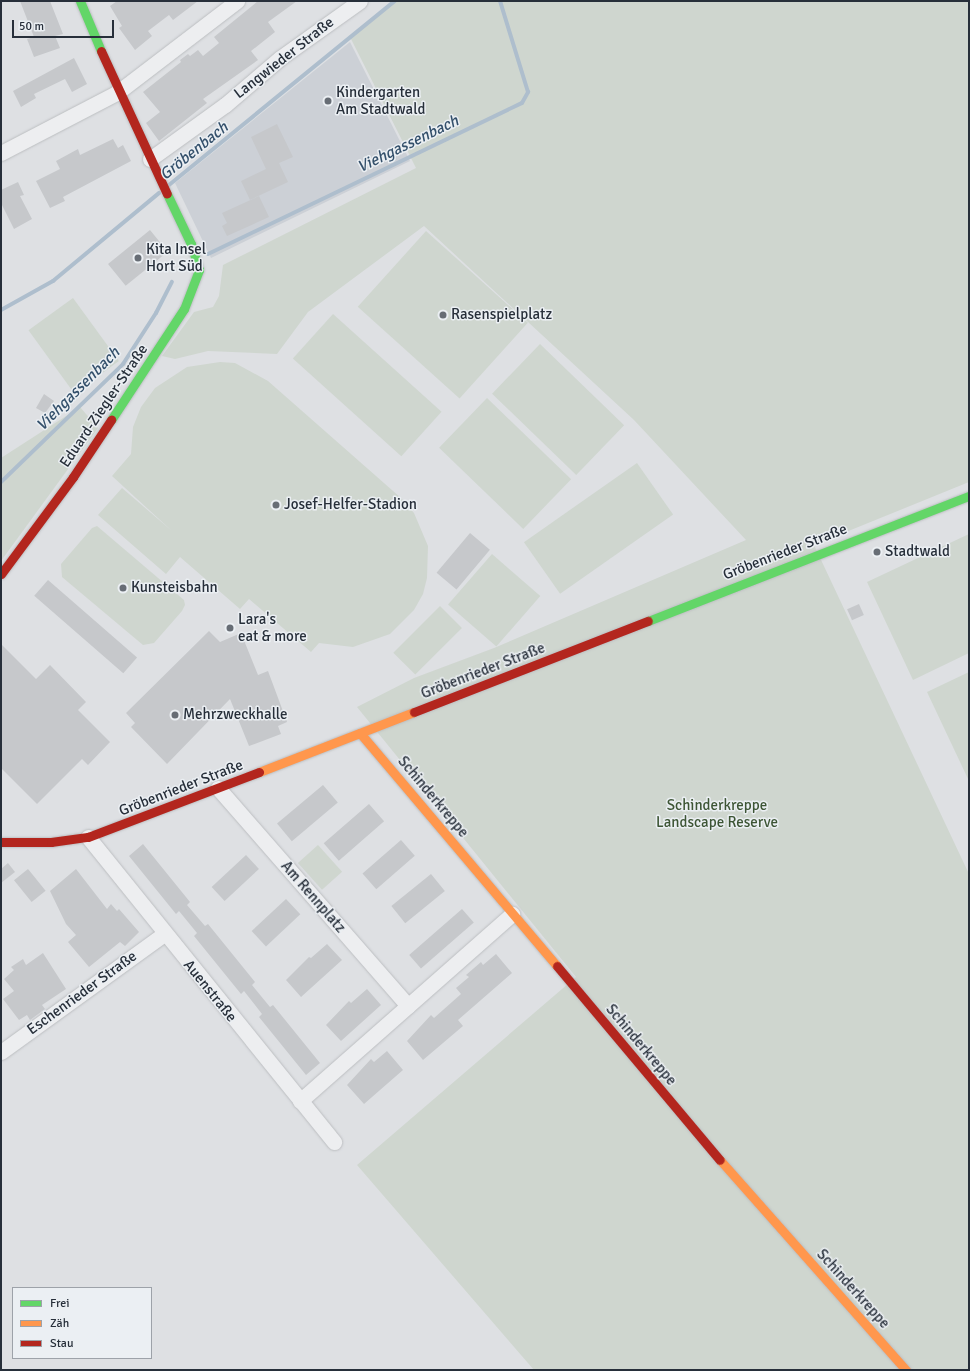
<!DOCTYPE html>
<html>
<head>
<meta charset="utf-8">
<style>
	body { margin:0 }
	#map { position:relative; width:970px; height:1371px; overflow:hidden; background:#dee0e3; font-family:Signika,sans-serif }
	div>[style] { position:absolute }
	.built>* { inset:0; background:#ccd0d6 }
	.green>* { inset:0; background:#cfd6cf; transform-origin:0 0 }
	.stream>* { height:4px; margin:-2px; padding:0 2px; transform-origin:2px; border-radius:2px; background:#aebecd }
	.building>* { inset:0; background:#c6c8cb; transform-origin:0 0 }
	.roads { filter:drop-shadow(0 0 1px #bcbec1) drop-shadow(0 0 1px #bcbec1) }
	.street>* { height:15px; margin:-7.5px; padding:0 7.5px; transform-origin:7.5px; border-radius:7.5px; background:#edeef0 }
	.fast>* { height:9px; margin:-4.5px; padding:0 4.5px; transform-origin:4.5px; border-radius:4.5px; background:#63d668 }
	.slow>* { height:9px; margin:-4.5px; padding:0 4.5px; transform-origin:4.5px; border-radius:4.5px; background:#ff974d }
	.jam>* { height:9px; margin:-4.5px; padding:0 4.5px; transform-origin:4.5px; border-radius:4.5px; background:#b3261e }
	.dots>* { width:11px; height:11px; translate:-50% -50%; box-sizing:border-box; border:2px solid #ebeff3; border-radius:50% }
	span { translate:-50% -50%; white-space:nowrap; text-align:center; line-height:1.15; -webkit-text-stroke:3px #ebeff3; paint-order:stroke }
	.street-label { font-size:15px; color:#272f3a }
	.poi-label { font-size:15px; color:#272f3a }
	.left { translate:0 -50%; text-align:left }
	.park-label { font-size:15px; color:#3d5535 }
	.water-label { font-size:16px; color:#34506b; font-style:italic }
	.frame { position:absolute; inset:0; border:2px solid #272f3a; pointer-events:none }
	.legend { position:absolute; left:12px; top:1287px; width:140px; height:72px; box-sizing:border-box; background:#ebeff3; border:1px solid #9da2a9; margin:0; padding:5px 7px; list-style:none; font-size:12px; color:#272f3a }
	.legend li { display:flex; align-items:center; gap:8px; height:20px }
	.legend b { width:20px; border:1px solid #9da2a9 }
	.scale { position:absolute; left:12px; top:20px; width:102px; height:18px; box-sizing:border-box; border:2px solid #272f3a; border-top:0; padding-left:5px; font-size:12px; line-height:14px; white-space:nowrap; color:#272f3a; -webkit-text-stroke:3px #ebeff3; paint-order:stroke }
</style>
</head>
<body>
<div id="map">
	<div class="built">
		<i style="clip-path:polygon(350px 42px,410px 161px,211px 258px,175px 183px)"></i>
	</div>
	<div class="green">
		<i style="clip-path:polygon(395px 1px,969px 1px,969px 482px,814px 545px,969px 874px,969px 1370px,534px 1370px,357px 1165px,576px 977px,357px 707px,414px 678px,494px 648px,746px 540px,634px 420px,424px 226px,308px 312px,277px 354px,208px 351px,175px 359px,162px 356px,194px 312px,213px 307px,219px 296px,223px 265px,416px 168px,350px 37px)"></i>
		<i style="left:426px;top:231px;width:137px;height:102px;rotate:42deg"></i>
		<i style="left:73px;top:298px;width:78px;height:55px;rotate:54deg"></i>
		<i style="left:333px;top:314px;width:146px;height:60px;rotate:42deg"></i>
		<i style="left:540px;top:344px;width:117px;height:69px;rotate:44deg"></i>
		<i style="clip-path:polygon(220px 362px,235px 363px,268px 381px,401px 498px,414px 513px,428px 546px,427px 578px,423px 594px,414px 610px,390px 634px,353px 647px,319px 643px,311px 652px,249px 599px,240px 609px,180px 557px,166px 574px,98px 515px,122px 488px,172px 531px,112px 476px,131px 454px,133px 427px,141px 407px,155px 388px,187px 367px)"></i>
		<i style="left:487px;top:398px;width:117px;height:69px;rotate:44deg"></i>
		<i style="clip-path:polygon(80px 407px,98px 428px,1px 561px,1px 458px)"></i>
		<i style="left:637px;top:463px;width:63px;height:138px;rotate:55deg"></i>
		<i style="clip-path:polygon(97px 526px,184px 600px,185px 605px,182px 611px,154px 643px,143px 645px,62px 577px,61px 564px,92px 528px)"></i>
		<i style="clip-path:polygon(969px 534px,969px 653px,913px 680px,867px 582px)"></i>
		<i style="left:492px;top:554px;width:64px;height:67px;rotate:41deg"></i>
		<i style="left:440px;top:606px;width:31px;height:66px;rotate:45deg"></i>
		<i style="clip-path:polygon(969px 672px,969px 781px,927px 692px)"></i>
		<i style="left:318px;top:845px;width:36px;height:27px;rotate:48deg"></i>
	</div>
	<div class="stream">
		<i style="left:169px;top:185px;width:291px;rotate:-39.2deg"></i>
		<i style="left:208px;top:254px;width:348px;rotate:-25.7deg"></i>
		<i style="left:522px;top:103px;width:13px;rotate:-61deg"></i>
		<i style="left:528px;top:92px;width:95px;rotate:-107.1deg"></i>
		<i style="left:1px;top:310px;width:60px;rotate:-29.1deg"></i>
		<i style="left:53px;top:281px;width:138px;rotate:-39.7deg"></i>
		<i style="left:1px;top:482px;width:170px;rotate:-44deg"></i>
		<i style="left:123px;top:364px;width:61px;rotate:-57.1deg"></i>
		<i style="left:156px;top:313px;width:35px;rotate:-63deg"></i>
	</div>
	<div class="building">
		<i style="clip-path:polygon(20px 1px,50px 1px,63px 34px,55px 36px,60px 48px,34px 57px,27px 39px,34px 37px)"></i>
		<i style="clip-path:polygon(117px 1px,198px 1px,173px 20px,169px 15px,148px 31px,152px 36px,135px 50px,119px 28px,122px 26px,110px 6px)"></i>
		<i style="clip-path:polygon(258px 1px,297px 1px,268px 22px,275px 32px,251px 51px,258px 60px,203px 99px,207px 103px,159px 141px,146px 123px,160px 112px,143px 92px,181px 62px,180px 60px,188px 54px,190px 56px,198px 50px,203px 56px,219px 43px,214px 37px)"></i>
		<i style="clip-path:polygon(74px 58px,87px 84px,72px 92px,65px 79px,34px 94px,36px 98px,21px 107px,13px 91px)"></i>
		<i style="clip-path:polygon(277px 124px,293px 157px,279px 163px,288px 182px,250px 200px,241px 181px,266px 169px,251px 137px)"></i>
		<i style="clip-path:polygon(113px 139px,118px 148px,123px 145px,131px 161px,63px 197px,65px 201px,50px 208px,36px 181px,60px 169px,56px 161px,78px 149px,80px 155px)"></i>
		<i style="clip-path:polygon(18px 182px,24px 195px,20px 196px,32px 219px,14px 229px,1px 203px,1px 190px)"></i>
		<i style="clip-path:polygon(259px 196px,269px 217px,227px 236px,222px 226px,227px 223px,222px 213px)"></i>
		<i style="left:150px;top:230px;width:28px;height:54px;rotate:51deg"></i>
		<i style="clip-path:polygon(44px 394px,54px 401px,45px 413px,36px 408px)"></i>
		<i style="left:470px;top:533px;width:26px;height:52px;rotate:40deg"></i>
		<i style="left:48px;top:580px;width:118px;height:21px;rotate:41deg"></i>
		<i style="left:859px;top:604px;width:12px;height:13px;rotate:66deg"></i>
		<i style="clip-path:polygon(209px 631px,220px 642px,241px 633px,258px 675px,268px 671px,287px 722px,278px 726px,281px 734px,249px 746px,230px 699px,167px 764px,131px 727px,135px 723px,126px 713px)"></i>
		<i style="clip-path:polygon(1px 644px,36px 679px,50px 665px,86px 702px,78px 710px,110px 742px,88px 765px,82px 759px,37px 804px,1px 768px)"></i>
		<i style="left:323px;top:785px;width:23px;height:60px;rotate:50deg"></i>
		<i style="left:369px;top:804px;width:23px;height:60px;rotate:49deg"></i>
		<i style="left:401px;top:840px;width:21px;height:51px;rotate:49deg"></i>
		<i style="clip-path:polygon(143px 844px,190px 902px,187px 905px,205px 926px,208px 924px,255px 982px,252px 985px,270px 1007px,273px 1005px,320px 1063px,306px 1075px,259px 1017px,262px 1014px,244px 991px,241px 994px,194px 936px,197px 933px,179px 911px,176px 914px,129px 856px)"></i>
		<i style="left:246px;top:855px;width:19px;height:47px;rotate:47deg"></i>
		<i style="clip-path:polygon(8px 863px,15px 872px,1px 883px,1px 869px)"></i>
		<i style="left:28px;top:869px;width:28px;height:18px;rotate:51deg"></i>
		<i style="clip-path:polygon(76px 869px,107px 909px,111px 904px,117px 911px,119px 909px,139px 932px,125px 946px,120px 942px,89px 967px,68px 942px,76px 935px,66px 924px,50px 891px)"></i>
		<i style="left:431px;top:874px;width:22px;height:51px;rotate:51deg"></i>
		<i style="left:286px;top:899px;width:21px;height:47px;rotate:47deg"></i>
		<i style="left:462px;top:909px;width:18px;height:70px;rotate:49deg"></i>
		<i style="clip-path:polygon(327px 944px,342px 960px,301px 997px,286px 980px,309px 957px,311px 958px)"></i>
		<i style="clip-path:polygon(43px 953px,66px 989px,42px 1005px,45px 1009px,30px 1020px,27px 1015px,19px 1020px,3px 999px,14px 991px,4px 979px,14px 970px,11px 967px,23px 959px,26px 965px)"></i>
		<i style="clip-path:polygon(496px 954px,512px 973px,458px 1020px,463px 1026px,423px 1060px,407px 1041px,431px 1015px,434px 1018px,461px 994px,456px 988px,469px 977px,466px 975px,481px 962px,483px 965px)"></i>
		<i style="clip-path:polygon(367px 989px,381px 1005px,341px 1041px,326px 1025px,349px 1001px,351px 1003px)"></i>
		<i style="clip-path:polygon(387px 1051px,403px 1070px,364px 1104px,347px 1085px,371px 1059px,374px 1062px)"></i>
	</div>
	<div class="roads">
		<div class="street">
			<i style="left:1px;top:153px;width:132px;rotate:-27.5deg"></i>
			<i style="left:118px;top:92px;width:150px;rotate:-37.4deg"></i>
			<i style="left:150px;top:159px;width:92px;rotate:-35.8deg"></i>
			<i style="left:225px;top:105px;width:72px;rotate:-40.5deg"></i>
			<i style="left:280px;top:58px;width:98px;rotate:-35.5deg"></i>
			<i style="left:218px;top:788px;width:289px;rotate:48.9deg"></i>
			<i style="left:88px;top:837px;width:392px;rotate:51.1deg"></i>
			<i style="left:1px;top:1052px;width:201px;rotate:-35.9deg"></i>
			<i style="left:300px;top:1101px;width:283px;rotate:-41.4deg"></i>
		</div>
		<div class="fast">
			<i style="left:80px;top:1px;width:54px;rotate:67.2deg"></i>
			<i style="left:111px;top:420px;width:133px;rotate:-56.7deg"></i>
			<i style="left:184px;top:309px;width:42px;rotate:-69deg"></i>
			<i style="left:199px;top:270px;width:27px;rotate:-107deg"></i>
			<i style="left:191px;top:244px;width:55px;rotate:-115.6deg"></i>
			<i style="left:648px;top:621px;width:344px;rotate:-21.3deg"></i>
		</div>
		<div class="slow">
			<i style="left:360px;top:733px;width:305px;rotate:49.8deg"></i>
			<i style="left:259px;top:772px;width:166px;rotate:-21.2deg"></i>
			<i style="left:720px;top:1160px;width:281px;rotate:48.5deg"></i>
		</div>
		<div class="jam">
			<i style="left:101px;top:51px;width:157px;rotate:65.2deg"></i>
			<i style="left:1px;top:574px;width:121px;rotate:-53.4deg"></i>
			<i style="left:73px;top:477px;width:69px;rotate:-56.3deg"></i>
			<i style="left:414px;top:712px;width:251px;rotate:-21.3deg"></i>
			<i style="left:1px;top:842px;width:50px"></i>
			<i style="left:51px;top:842px;width:37px;rotate:-8deg"></i>
			<i style="left:88px;top:837px;width:183px;rotate:-20.8deg"></i>
			<i style="left:557px;top:966px;width:253px;rotate:50deg"></i>
		</div>
	</div>
	<div class="dots">
		<i style="left:328px;top:101px;background:#676d75"></i>
		<i style="left:138px;top:258px;background:#676d75"></i>
		<i style="left:443px;top:315px;background:#676d75"></i>
		<i style="left:276px;top:505px;background:#676d75"></i>
		<i style="left:877px;top:552px;background:#676d75"></i>
		<i style="left:123px;top:588px;background:#676d75"></i>
		<i style="left:230px;top:628px;background:#676d75"></i>
		<i style="left:175px;top:715px;background:#676d75"></i>
	</div>
	<div class="street-label">
		<span style="left:284px;top:58px;rotate:-38deg">Langwieder Straße</span>
		<span style="left:104px;top:406px;rotate:-56deg">Eduard-Ziegler-Straße</span>
		<span style="left:785px;top:552px;rotate:-21deg">Gröbenrieder Straße</span>
		<span style="left:483px;top:671px;rotate:-21deg">Gröbenrieder Straße</span>
		<span style="left:181px;top:788px;rotate:-21deg">Gröbenrieder Straße</span>
		<span style="left:433px;top:797px;rotate:50deg">Schinderkreppe</span>
		<span style="left:313px;top:897px;rotate:49deg">Am Rennplatz</span>
		<span style="left:210px;top:991px;rotate:51deg">Auenstraße</span>
		<span style="left:82px;top:993px;rotate:-36deg">Eschenrieder Straße</span>
		<span style="left:641px;top:1045px;rotate:50deg">Schinderkreppe</span>
		<span style="left:853px;top:1289px;rotate:48deg">Schinderkreppe</span>
	</div>
	<div class="poi-label">
		<span class="left" style="left:336px;top:101px">Kindergarten<br>Am Stadtwald</span>
		<span class="left" style="left:146px;top:258px">Kita Insel<br>Hort Süd</span>
		<span class="left" style="left:451px;top:315px">Rasenspielplatz</span>
		<span class="left" style="left:284px;top:505px">Josef-Helfer-Stadion</span>
		<span class="left" style="left:885px;top:552px">Stadtwald</span>
		<span class="left" style="left:131px;top:588px">Kunsteisbahn</span>
		<span class="left" style="left:238px;top:628px">Lara's<br>eat &amp; more</span>
		<span class="left" style="left:183px;top:715px">Mehrzweckhalle</span>
	</div>
	<div class="park-label">
		<span style="left:717px;top:814px">Schinderkreppe<br>Landscape Reserve</span>
	</div>
	<div class="water-label">
		<span style="left:408px;top:144px;rotate:-26deg">Viehgassenbach</span>
		<span style="left:194px;top:151px;rotate:-39deg">Gröbenbach</span>
		<span style="left:78px;top:389px;rotate:-45deg">Viehgassenbach</span>
	</div>
	<div class="frame"></div>
	<ul class="legend">
	<li><b style="height:5px;background:#63d668"></b>Frei</li>
	<li><b style="height:5px;background:#ff974d"></b>Zäh</li>
	<li><b style="height:5px;background:#b3261e"></b>Stau</li>
	</ul>
	<div class="scale">50 m</div>
</div>
</body>
</html>
